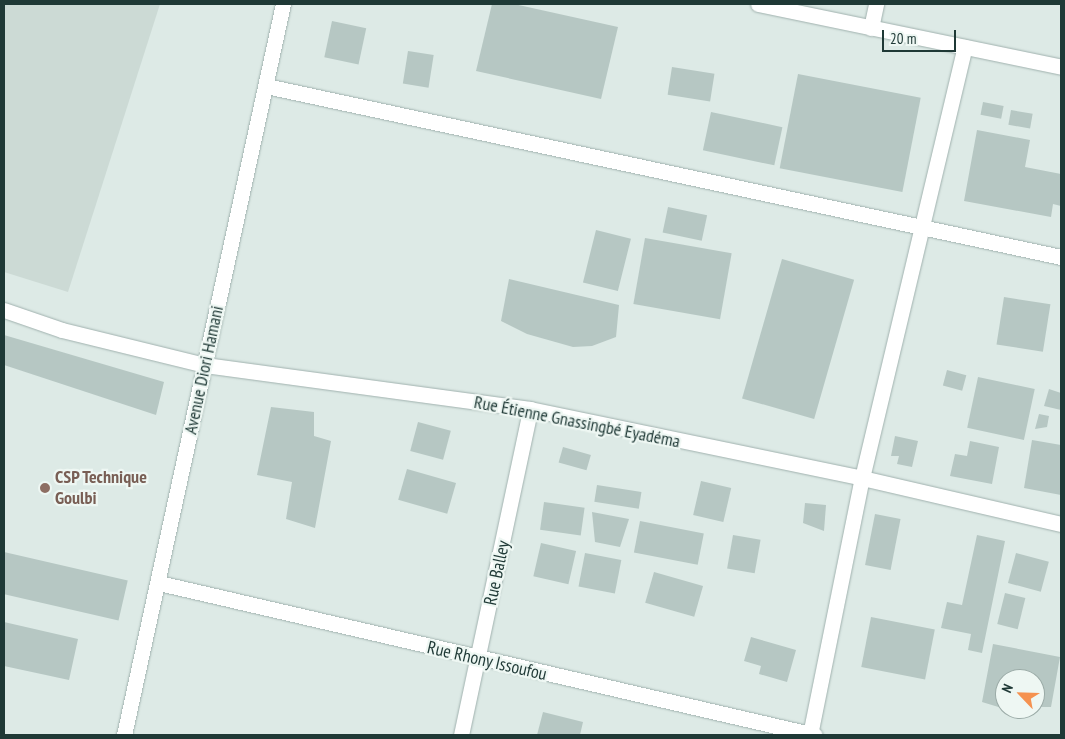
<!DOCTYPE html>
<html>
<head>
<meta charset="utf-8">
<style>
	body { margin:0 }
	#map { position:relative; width:1065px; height:739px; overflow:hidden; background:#ddeae6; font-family:"PT Sans Narrow",sans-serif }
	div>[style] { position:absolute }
	.built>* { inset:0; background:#ccdad5 }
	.building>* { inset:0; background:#b6c7c3; transform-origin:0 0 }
	.roads { filter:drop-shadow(0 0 1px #a0b1ae) drop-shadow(0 0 1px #a0b1ae) }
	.street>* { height:15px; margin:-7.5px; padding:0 7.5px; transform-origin:7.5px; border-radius:7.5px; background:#fff }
	.secondary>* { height:15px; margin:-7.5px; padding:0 7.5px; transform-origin:7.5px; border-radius:7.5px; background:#fff }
	.dots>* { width:14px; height:14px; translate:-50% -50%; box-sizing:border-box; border:2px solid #eef7f3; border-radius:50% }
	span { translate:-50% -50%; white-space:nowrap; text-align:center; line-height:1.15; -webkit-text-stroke:4.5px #eef7f3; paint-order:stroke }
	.street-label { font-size:18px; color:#1f3936 }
	.education-label { font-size:18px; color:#785e54; font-weight:700 }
	.left { translate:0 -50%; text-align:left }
	.frame { position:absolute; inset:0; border:5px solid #1f3936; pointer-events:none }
	.north { position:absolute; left:995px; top:669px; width:50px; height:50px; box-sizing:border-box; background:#eef7f3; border:1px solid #9baba7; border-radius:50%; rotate:294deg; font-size:14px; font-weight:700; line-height:20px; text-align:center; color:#1f3936 }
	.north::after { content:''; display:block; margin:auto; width:18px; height:22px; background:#f59250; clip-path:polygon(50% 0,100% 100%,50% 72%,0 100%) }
	.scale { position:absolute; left:882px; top:30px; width:74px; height:22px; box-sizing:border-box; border:2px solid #1f3936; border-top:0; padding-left:6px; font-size:15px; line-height:18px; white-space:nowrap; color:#1f3936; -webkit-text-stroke:4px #eef7f3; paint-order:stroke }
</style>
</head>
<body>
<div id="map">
	<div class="built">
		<i style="clip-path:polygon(4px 4px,160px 4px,68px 292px,4px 272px)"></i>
	</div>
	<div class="building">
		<i style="clip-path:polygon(492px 4px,514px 4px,618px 27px,601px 99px,476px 71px)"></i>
		<i style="left:332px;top:21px;width:35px;height:37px;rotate:12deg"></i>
		<i style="left:408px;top:51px;width:26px;height:33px;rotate:9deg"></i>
		<i style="left:672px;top:67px;width:43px;height:28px;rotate:9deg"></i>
		<i style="left:798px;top:74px;width:125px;height:96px;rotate:11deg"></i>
		<i style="left:983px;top:102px;width:21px;height:13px;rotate:11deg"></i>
		<i style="left:1011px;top:110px;width:22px;height:15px;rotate:10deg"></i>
		<i style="left:711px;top:112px;width:73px;height:39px;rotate:12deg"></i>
		<i style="clip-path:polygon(977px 130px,1030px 140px,1025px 167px,1061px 174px,1061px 206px,1053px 204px,1051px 217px,964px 201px)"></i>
		<i style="left:668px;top:207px;width:40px;height:26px;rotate:12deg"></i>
		<i style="left:596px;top:230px;width:36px;height:54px;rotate:14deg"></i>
		<i style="left:645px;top:238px;width:88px;height:67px;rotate:10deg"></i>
		<i style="left:782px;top:259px;width:75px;height:145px;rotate:16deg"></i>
		<i style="clip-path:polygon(509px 279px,619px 305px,616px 337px,592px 346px,573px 347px,527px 334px,501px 321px)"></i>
		<i style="left:1004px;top:297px;width:47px;height:48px;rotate:9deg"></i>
		<i style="clip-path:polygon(4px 335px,164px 382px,156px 415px,4px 365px)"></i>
		<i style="left:947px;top:370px;width:20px;height:16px;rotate:15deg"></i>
		<i style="left:978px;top:377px;width:58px;height:52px;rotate:12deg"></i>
		<i style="clip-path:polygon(1049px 389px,1061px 393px,1061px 410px,1044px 406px)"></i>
		<i style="clip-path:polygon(271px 407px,314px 412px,314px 436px,331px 441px,315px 528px,286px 519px,292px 482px,257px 475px)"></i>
		<i style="clip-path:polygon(1039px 414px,1049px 416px,1047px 427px,1035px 429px)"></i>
		<i style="left:418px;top:422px;width:34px;height:30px;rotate:15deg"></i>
		<i style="clip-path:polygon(895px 436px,918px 441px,912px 467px,897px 464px,899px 456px,891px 456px)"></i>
		<i style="clip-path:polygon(1032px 440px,1061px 445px,1061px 495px,1024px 488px)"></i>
		<i style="clip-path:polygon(970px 441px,999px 447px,992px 484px,950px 476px,955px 454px,967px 456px)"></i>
		<i style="left:563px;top:447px;width:29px;height:16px;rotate:16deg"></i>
		<i style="left:407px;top:469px;width:51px;height:32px;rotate:16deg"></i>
		<i style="left:701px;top:481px;width:31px;height:35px;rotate:13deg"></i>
		<i style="left:597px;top:485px;width:45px;height:17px;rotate:9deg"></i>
		<i style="left:544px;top:502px;width:41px;height:28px;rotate:8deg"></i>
		<i style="clip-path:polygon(805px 503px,826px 505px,824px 531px,803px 523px)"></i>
		<i style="clip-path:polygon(592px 512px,629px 519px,620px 547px,595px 542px)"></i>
		<i style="left:875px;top:514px;width:26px;height:52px;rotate:11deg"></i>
		<i style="left:640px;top:521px;width:65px;height:32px;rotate:11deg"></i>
		<i style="left:733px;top:535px;width:28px;height:34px;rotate:10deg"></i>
		<i style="clip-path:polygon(977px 535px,1005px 541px,982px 653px,968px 650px,971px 634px,941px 628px,947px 602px,962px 605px)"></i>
		<i style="left:541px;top:543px;width:36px;height:34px;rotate:13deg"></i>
		<i style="left:4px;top:552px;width:127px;height:41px;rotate:13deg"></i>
		<i style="left:585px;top:553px;width:37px;height:34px;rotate:11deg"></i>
		<i style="left:1016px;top:553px;width:34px;height:31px;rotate:15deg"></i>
		<i style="left:654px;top:572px;width:51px;height:32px;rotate:16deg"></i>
		<i style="left:1005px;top:593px;width:21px;height:32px;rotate:14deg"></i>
		<i style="left:871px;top:617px;width:65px;height:51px;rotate:11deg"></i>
		<i style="clip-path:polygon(4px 622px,78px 639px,69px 680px,4px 666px)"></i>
		<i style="clip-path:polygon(751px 637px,796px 650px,787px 682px,759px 674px,761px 666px,744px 661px)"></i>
		<i style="clip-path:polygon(993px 644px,1060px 657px,1051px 707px,1035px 707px,1035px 679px,1005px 679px,1005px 709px,982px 702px)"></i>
		<i style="clip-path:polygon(1007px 709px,1027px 709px,1019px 713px)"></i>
		<i style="clip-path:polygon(543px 712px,583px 722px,580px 735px,537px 735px)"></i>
	</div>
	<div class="roads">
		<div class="street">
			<i style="left:871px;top:28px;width:25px;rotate:-78deg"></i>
			<i style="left:266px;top:86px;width:813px;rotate:12.14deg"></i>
			<i style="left:4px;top:310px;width:61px;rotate:19deg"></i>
			<i style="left:62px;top:330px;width:147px;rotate:13.8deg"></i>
			<i style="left:205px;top:365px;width:328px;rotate:7.7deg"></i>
			<i style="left:530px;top:409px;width:339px;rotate:11.7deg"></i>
			<i style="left:862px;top:478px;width:204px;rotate:13deg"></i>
			<i style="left:159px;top:583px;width:673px;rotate:13.05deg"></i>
			<i style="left:461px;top:735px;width:333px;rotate:-78deg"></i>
			<i style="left:810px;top:735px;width:262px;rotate:-78.6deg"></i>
			<i style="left:862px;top:478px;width:443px;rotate:-76.6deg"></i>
		</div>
		<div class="secondary">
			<i style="left:758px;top:4px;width:309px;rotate:11.7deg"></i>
			<i style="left:124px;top:735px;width:748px;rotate:-77.73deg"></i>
		</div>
	</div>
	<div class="dots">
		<i style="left:45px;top:488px;background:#8d6e63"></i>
	</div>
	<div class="street-label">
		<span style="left:204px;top:370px;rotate:-78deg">Avenue Diori Hamani</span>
		<span style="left:577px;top:422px;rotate:11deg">Rue Étienne Gnassingbé Eyadéma</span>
		<span style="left:497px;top:573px;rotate:-78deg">Rue Balley</span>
		<span style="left:487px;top:661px;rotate:13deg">Rue Rhony Issoufou</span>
	</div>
	<div class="education-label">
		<span class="left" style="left:55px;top:488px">CSP Technique<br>Goulbi</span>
	</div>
	<div class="frame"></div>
	<div class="north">N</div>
	<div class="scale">20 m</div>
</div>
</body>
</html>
